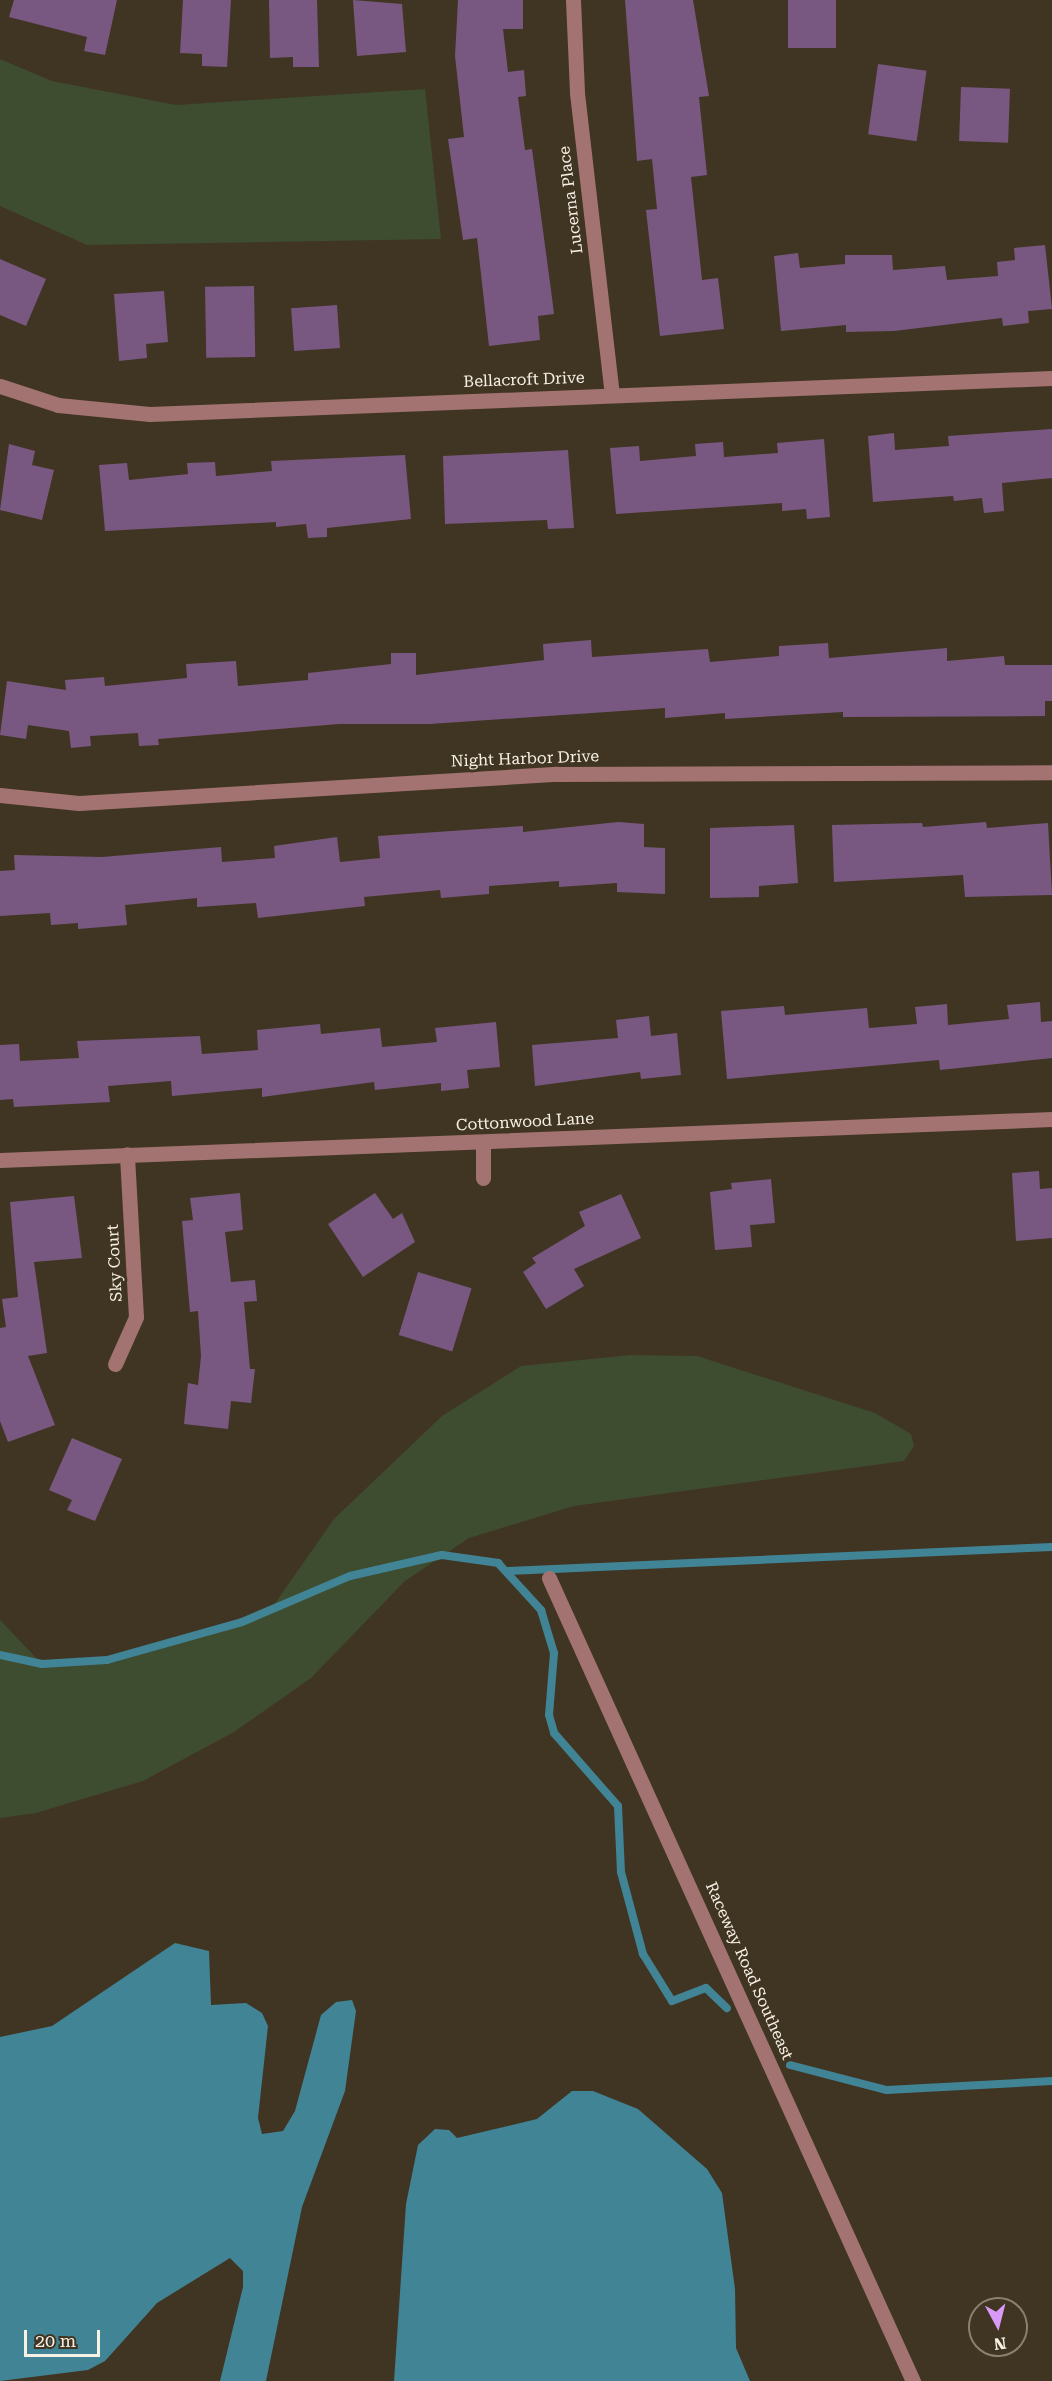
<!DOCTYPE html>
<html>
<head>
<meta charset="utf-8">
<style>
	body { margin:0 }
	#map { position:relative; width:1052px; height:2381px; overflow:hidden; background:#403522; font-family:"Roboto Serif",serif }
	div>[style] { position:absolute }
	.green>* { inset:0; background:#3e4c30 }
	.water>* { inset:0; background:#418495 }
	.stream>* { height:8px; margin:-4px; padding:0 4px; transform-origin:4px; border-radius:4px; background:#418495 }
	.building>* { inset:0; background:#785880; transform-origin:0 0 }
	.minor>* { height:15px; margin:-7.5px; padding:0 7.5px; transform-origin:7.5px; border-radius:7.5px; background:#a27371 }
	span { translate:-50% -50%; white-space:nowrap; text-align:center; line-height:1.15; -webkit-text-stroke:6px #403522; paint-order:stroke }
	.street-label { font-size:16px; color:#f7f1e5 }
	.north { position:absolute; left:968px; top:2297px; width:60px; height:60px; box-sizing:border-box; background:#403522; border:2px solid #898070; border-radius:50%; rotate:173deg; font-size:16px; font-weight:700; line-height:24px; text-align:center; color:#f7f1e5 }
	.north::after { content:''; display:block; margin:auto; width:21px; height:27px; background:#d99af7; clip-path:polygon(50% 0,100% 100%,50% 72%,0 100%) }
	.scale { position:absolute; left:24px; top:2330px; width:76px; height:27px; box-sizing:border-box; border:3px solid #f7f1e5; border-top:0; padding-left:8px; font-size:18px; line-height:21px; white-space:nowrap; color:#f7f1e5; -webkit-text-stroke:4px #403522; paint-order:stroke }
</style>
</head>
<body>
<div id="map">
	<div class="green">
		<i style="clip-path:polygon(0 59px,52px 81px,176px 105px,425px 89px,441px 239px,87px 245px,0 206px)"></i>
		<i style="clip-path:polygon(631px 1355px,697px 1356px,875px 1413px,911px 1434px,914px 1446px,904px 1461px,574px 1506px,469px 1538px,405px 1581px,311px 1678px,234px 1732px,143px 1781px,36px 1813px,0 1818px,0 1620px,42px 1664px,107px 1660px,271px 1609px,334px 1519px,442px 1416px,521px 1366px)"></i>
	</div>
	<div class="water">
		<i style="clip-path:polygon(175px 1943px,209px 1951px,211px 2005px,246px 2003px,262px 2013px,268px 2026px,258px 2118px,262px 2134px,283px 2131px,295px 2111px,321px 2015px,336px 2002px,352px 2000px,356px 2011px,345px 2091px,302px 2207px,266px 2381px,220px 2381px,243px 2287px,243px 2271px,230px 2258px,157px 2303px,105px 2361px,88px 2370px,0 2381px,0 2037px,52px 2026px)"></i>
		<i style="clip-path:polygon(572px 2091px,593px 2091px,638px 2109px,707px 2169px,722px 2193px,735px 2289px,736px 2348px,750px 2381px,394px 2381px,406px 2204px,418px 2145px,435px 2129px,449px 2130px,457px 2138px,537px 2119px)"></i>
	</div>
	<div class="stream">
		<i style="left:508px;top:1571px;width:545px;rotate:-2.53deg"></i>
		<i style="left:0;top:1655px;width:43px;rotate:12.1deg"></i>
		<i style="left:42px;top:1664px;width:65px;rotate:-3.5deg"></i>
		<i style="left:107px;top:1660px;width:140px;rotate:-15.7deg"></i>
		<i style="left:242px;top:1622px;width:117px;rotate:-23.1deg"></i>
		<i style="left:350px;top:1576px;width:94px;rotate:-12.9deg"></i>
		<i style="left:442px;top:1555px;width:57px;rotate:8.1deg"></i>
		<i style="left:498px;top:1563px;width:64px;rotate:47.5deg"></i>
		<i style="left:541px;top:1610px;width:45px;rotate:73.2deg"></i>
		<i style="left:554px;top:1653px;width:62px;rotate:94.6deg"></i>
		<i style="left:549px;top:1715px;width:19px;rotate:74deg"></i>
		<i style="left:554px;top:1733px;width:97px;rotate:48.8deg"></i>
		<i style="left:618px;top:1806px;width:66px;rotate:87.4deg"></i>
		<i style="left:621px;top:1872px;width:85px;rotate:75deg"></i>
		<i style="left:643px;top:1954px;width:55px;rotate:58.3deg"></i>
		<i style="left:672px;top:2001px;width:36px;rotate:-21deg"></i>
		<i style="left:706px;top:1988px;width:29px;rotate:44deg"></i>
		<i style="left:790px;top:2065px;width:100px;rotate:14.5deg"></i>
		<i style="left:887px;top:2090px;width:165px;rotate:-3.1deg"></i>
	</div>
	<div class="building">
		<i style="clip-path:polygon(14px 0,117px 0,105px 55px,84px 51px,87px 37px,9px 17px)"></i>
		<i style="clip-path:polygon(183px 0,231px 0,227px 67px,202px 66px,202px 54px,180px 53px)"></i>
		<i style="clip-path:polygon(269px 0,317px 0,319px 67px,293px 67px,293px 57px,270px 58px)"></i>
		<i style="clip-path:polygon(353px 0,402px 4px,406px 52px,357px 56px)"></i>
		<i style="clip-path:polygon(458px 0,523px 0,523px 29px,503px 29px,508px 72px,524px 70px,526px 96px,518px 97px,525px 150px,532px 149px,551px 290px,554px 314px,538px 316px,540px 340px,489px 346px,477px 238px,463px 240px,448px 139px,464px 137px,455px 56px)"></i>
		<i style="clip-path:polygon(625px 0,693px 0,709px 96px,699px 97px,707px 175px,691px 177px,702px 280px,718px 278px,724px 329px,660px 336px,646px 210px,657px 209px,652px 159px,637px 161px)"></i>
		<i style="left:788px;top:0;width:48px;height:48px"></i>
		<i style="left:878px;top:64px;width:49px;height:71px;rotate:8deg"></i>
		<i style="left:961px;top:87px;width:49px;height:54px;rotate:2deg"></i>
		<i style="clip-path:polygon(1045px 245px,1052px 309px,1028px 311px,1029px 323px,1003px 326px,1002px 318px,894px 331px,846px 332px,846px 325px,781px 331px,774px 256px,798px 253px,800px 268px,845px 264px,845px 255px,892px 255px,893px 270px,945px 266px,947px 280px,998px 276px,997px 262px,1015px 260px,1014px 248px)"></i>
		<i style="clip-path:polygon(0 259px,46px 279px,26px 326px,0 315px)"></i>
		<i style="left:254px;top:286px;width:71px;height:49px;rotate:89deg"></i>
		<i style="clip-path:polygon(164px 291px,168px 342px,146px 344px,147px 358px,119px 361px,114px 294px)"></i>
		<i style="left:337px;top:305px;width:43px;height:46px;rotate:86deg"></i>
		<i style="clip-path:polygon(1052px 429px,1052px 478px,1002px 483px,1004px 511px,984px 513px,982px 498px,954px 501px,953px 496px,873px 502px,868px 436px,894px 433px,895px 450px,949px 446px,948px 436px)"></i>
		<i style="clip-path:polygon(824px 439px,830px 517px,807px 519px,806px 509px,782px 511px,782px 503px,616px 514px,610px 448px,639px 446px,640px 461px,696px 456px,695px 444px,723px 442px,724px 457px,778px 453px,777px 443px)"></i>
		<i style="clip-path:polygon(9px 444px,35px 451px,32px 465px,54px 470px,42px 520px,0 510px)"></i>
		<i style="clip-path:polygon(568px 450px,574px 528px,548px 529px,547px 520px,445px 524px,443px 456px)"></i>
		<i style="clip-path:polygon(405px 455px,411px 519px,327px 528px,327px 537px,308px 538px,306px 524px,276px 527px,276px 522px,105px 531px,99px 465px,127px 463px,129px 480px,188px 474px,187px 463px,215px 462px,216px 476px,272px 471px,271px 461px)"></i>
		<i style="clip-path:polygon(591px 640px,592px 657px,708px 649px,710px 662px,779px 656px,779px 646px,828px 643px,829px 658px,947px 648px,947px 661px,1004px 656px,1005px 665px,1052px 665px,1052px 701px,1045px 701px,1045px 716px,843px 717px,843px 712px,725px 719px,725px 713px,665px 718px,665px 708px,430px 724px,339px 724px,158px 739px,159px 745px,139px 746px,138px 733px,90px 736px,91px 746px,71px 748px,69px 731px,28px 725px,26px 739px,0 735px,7px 681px,66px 690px,65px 680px,104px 677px,105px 686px,187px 678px,186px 664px,236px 661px,238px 686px,308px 680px,308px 673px,391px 664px,391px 653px,416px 653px,416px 675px,544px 660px,543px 644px)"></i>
		<i style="clip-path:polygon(618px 822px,644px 824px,644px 847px,665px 848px,665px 894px,617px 892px,617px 883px,559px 887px,559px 881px,489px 886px,489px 894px,441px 898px,440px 890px,364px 897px,365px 906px,258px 918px,256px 903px,197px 907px,197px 898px,125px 905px,127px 925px,78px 929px,78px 923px,51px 925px,50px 913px,0 916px,0 871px,15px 870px,14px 855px,102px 857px,221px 847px,222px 862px,275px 858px,274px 846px,337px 837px,340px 862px,380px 858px,378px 836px,523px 826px,523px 832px)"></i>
		<i style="clip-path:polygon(986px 822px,987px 828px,1048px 823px,1052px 895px,965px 897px,963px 875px,834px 882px,832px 825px,922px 823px,923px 827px)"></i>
		<i style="clip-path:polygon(794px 825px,798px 883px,759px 886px,759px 897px,710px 898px,710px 828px)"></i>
		<i style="clip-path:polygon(1040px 1002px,1041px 1022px,1052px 1021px,1052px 1058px,940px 1070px,939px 1060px,727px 1079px,721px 1011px,784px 1006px,785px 1015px,867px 1008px,869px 1028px,917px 1024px,915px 1007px,947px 1004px,948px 1025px,1009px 1019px,1007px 1005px)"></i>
		<i style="clip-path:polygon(649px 1016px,651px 1036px,677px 1033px,681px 1075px,641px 1079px,640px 1072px,535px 1086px,532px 1045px,618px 1038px,616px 1020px)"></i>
		<i style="clip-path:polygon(496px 1022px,500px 1067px,467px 1070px,469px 1088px,441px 1091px,441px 1083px,375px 1090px,374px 1082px,262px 1097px,262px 1088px,172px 1096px,171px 1081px,108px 1086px,110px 1102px,14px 1107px,13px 1099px,0 1100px,0 1045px,19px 1044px,20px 1061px,79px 1058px,77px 1041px,200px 1036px,202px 1054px,258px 1050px,257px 1030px,320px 1024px,321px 1034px,380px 1028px,382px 1047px,437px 1042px,435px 1028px)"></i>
		<i style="clip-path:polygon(1039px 1171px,1040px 1189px,1052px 1188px,1052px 1238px,1016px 1241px,1012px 1173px)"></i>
		<i style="clip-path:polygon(771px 1179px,775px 1223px,750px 1225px,752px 1247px,715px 1250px,710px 1192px,732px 1189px,731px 1183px)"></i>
		<i style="clip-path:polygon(240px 1193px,243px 1230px,225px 1232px,231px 1282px,255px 1280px,257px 1301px,244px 1302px,250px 1369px,255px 1369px,251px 1403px,231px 1401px,228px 1429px,184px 1424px,188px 1383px,198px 1385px,201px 1356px,198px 1311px,190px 1312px,182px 1221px,193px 1220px,190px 1198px)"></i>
		<i style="clip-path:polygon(375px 1193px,393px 1219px,402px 1213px,415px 1242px,363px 1277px,328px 1224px)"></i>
		<i style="clip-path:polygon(621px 1194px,641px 1238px,574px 1269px,584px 1286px,546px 1309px,523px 1272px,536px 1263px,532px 1258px,585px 1226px,579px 1212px)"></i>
		<i style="clip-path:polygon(74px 1196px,82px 1258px,34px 1262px,47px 1353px,28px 1356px,55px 1425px,8px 1442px,0 1421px,0 1328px,6px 1327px,2px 1299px,18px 1297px,10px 1202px)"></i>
		<i style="left:418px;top:1272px;width:56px;height:66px;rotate:17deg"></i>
		<i style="clip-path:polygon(72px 1438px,122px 1459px,95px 1521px,67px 1510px,72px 1500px,49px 1490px)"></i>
	</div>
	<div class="minor">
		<i style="left:573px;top:0;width:93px;rotate:87.5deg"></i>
		<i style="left:577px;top:93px;width:304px;rotate:83.4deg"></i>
		<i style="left:0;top:386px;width:61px;rotate:18.1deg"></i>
		<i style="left:58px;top:405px;width:92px;rotate:5.6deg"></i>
		<i style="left:150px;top:414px;width:903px;rotate:-2.29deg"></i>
		<i style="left:0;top:795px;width:79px;rotate:5.8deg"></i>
		<i style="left:79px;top:803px;width:479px;rotate:-3.5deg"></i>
		<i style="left:557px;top:774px;width:495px;rotate:-0.2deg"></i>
		<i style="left:0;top:1160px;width:1053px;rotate:-2.23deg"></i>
		<i style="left:483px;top:1178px;width:35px;rotate:-90deg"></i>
		<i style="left:115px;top:1364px;width:51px;rotate:-65.9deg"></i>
		<i style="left:136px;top:1317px;width:163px;rotate:-93.2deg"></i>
		<i style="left:549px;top:1578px;width:882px;rotate:65.62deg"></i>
	</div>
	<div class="street-label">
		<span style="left:571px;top:200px;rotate:-97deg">Lucerna Place</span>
		<span style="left:524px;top:380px;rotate:-2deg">Bellacroft Drive</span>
		<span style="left:525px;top:759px;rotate:-2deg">Night Harbor Drive</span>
		<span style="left:525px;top:1122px;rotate:-3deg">Cottonwood Lane</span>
		<span style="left:115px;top:1263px;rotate:-93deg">Sky Court</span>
		<span style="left:749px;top:1971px;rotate:66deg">Raceway Road Southeast</span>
	</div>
	<div class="north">N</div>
	<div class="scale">20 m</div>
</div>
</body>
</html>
